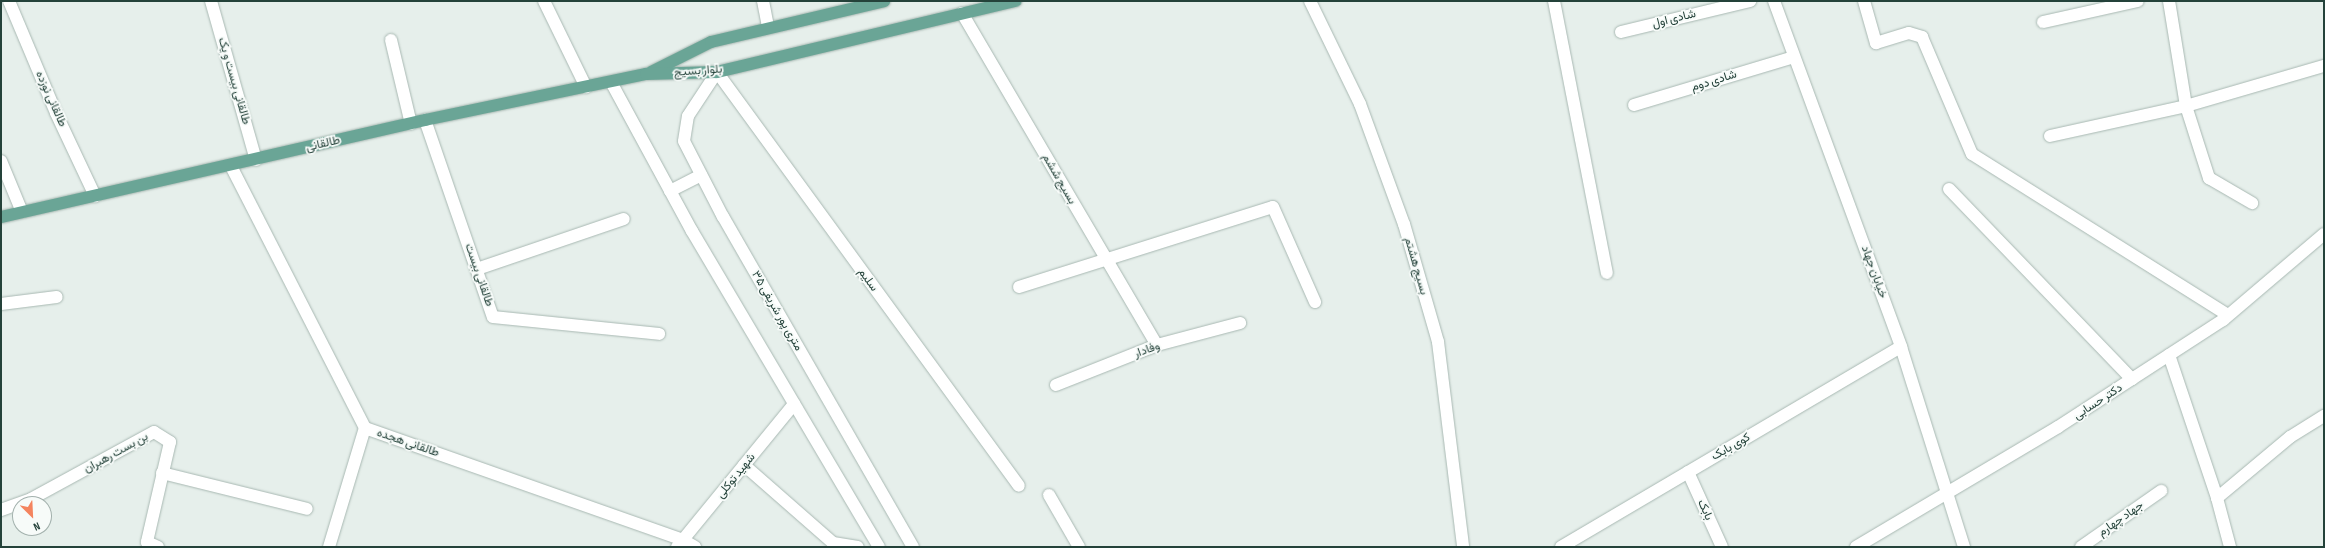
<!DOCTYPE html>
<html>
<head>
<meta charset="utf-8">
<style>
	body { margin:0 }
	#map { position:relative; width:2325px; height:548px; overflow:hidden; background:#e6efeb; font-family:"Sofia Sans Condensed",Vazirmatn,sans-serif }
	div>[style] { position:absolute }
	.roads { filter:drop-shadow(0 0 1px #a8b8b2) drop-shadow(0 0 1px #a8b8b2) }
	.minor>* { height:12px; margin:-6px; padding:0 6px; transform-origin:6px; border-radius:6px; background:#fff }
	.major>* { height:12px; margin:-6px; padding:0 6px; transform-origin:6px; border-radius:6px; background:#6aa596 }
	span { translate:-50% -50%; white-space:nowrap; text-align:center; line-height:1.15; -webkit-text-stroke:3.5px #f7fbf9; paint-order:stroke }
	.street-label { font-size:12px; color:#24423a }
	.frame { position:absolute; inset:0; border:2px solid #24423a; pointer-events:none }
	.north { position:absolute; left:12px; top:496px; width:40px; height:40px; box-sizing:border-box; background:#f7fbf9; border:1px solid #a3b1ad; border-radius:50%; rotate:156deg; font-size:11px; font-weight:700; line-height:16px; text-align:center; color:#24423a }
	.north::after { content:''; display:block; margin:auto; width:14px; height:18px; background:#f4845f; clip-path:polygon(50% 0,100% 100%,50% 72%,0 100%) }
</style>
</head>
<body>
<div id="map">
	<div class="roads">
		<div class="minor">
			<i style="left:9px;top:1px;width:121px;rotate:67.2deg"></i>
			<i style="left:56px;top:113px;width:92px;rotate:64.8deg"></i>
			<i style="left:211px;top:1px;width:165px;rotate:74.2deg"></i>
			<i style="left:544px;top:1px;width:96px;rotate:64deg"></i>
			<i style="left:763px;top:1px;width:26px;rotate:79deg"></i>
			<i style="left:1310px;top:1px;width:114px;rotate:64.1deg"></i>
			<i style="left:1360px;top:104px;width:128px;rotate:69.9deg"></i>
			<i style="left:1404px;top:224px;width:123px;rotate:73.9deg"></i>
			<i style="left:1438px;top:342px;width:207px;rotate:83deg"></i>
			<i style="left:1554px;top:1px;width:277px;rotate:79deg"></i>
			<i style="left:1774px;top:1px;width:369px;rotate:69.8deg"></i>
			<i style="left:1901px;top:347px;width:210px;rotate:72.5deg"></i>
			<i style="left:1864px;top:1px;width:44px;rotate:74.1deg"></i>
			<i style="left:1876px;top:43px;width:34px;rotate:-17deg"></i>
			<i style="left:1909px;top:33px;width:14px;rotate:17deg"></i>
			<i style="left:1922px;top:37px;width:127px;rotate:66.9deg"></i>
			<i style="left:1972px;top:154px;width:302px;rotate:32.2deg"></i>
			<i style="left:2169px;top:1px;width:106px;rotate:80.8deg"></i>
			<i style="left:2186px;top:106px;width:76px;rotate:72.3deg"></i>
			<i style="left:2209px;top:178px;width:50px;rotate:30.2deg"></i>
			<i style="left:962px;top:13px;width:385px;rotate:59.6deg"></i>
			<i style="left:2043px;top:22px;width:97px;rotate:-12.5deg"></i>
			<i style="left:1621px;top:32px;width:133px;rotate:-13.5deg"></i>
			<i style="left:391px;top:40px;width:86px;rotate:76.6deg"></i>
			<i style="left:611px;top:82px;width:170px;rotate:61.5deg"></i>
			<i style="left:692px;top:231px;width:367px;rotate:59.4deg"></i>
			<i style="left:1634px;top:105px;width:167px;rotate:-16.7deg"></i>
			<i style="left:425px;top:120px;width:208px;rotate:71deg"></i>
			<i style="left:493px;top:317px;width:167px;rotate:5.8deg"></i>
			<i style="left:2050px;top:136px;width:139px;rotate:-12.4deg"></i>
			<i style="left:2186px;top:106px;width:144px;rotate:-16.2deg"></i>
			<i style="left:1px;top:161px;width:55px;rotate:67.6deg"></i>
			<i style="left:231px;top:166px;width:294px;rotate:62.9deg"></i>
			<i style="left:365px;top:428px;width:337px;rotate:19.4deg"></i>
			<i style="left:683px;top:540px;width:14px;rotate:30deg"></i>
			<i style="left:1949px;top:189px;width:264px;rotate:46.1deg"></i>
			<i style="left:670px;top:191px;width:35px;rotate:-27deg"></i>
			<i style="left:477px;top:269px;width:155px;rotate:-18.8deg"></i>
			<i style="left:1019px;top:287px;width:266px;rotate:-17.5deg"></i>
			<i style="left:1273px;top:207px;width:104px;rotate:66.1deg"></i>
			<i style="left:1px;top:304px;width:56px;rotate:-7.1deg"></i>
			<i style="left:2169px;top:355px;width:151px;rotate:71.4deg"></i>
			<i style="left:2217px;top:498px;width:51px;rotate:75.1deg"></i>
			<i style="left:1056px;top:385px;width:109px;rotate:-21.6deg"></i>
			<i style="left:1157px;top:345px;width:86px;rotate:-14.8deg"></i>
			<i style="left:744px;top:465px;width:118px;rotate:41.2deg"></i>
			<i style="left:833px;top:543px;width:25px;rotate:9deg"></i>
			<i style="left:1688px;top:472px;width:82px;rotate:65.6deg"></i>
			<i style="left:162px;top:473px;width:149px;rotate:13.9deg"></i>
			<i style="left:1049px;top:495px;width:60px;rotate:60deg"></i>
			<i style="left:2217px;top:498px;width:95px;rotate:-39.9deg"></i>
			<i style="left:2290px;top:437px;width:40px;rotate:-32deg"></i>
			<i style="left:1px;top:510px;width:32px;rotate:-20deg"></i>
			<i style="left:31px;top:499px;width:140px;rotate:-28.6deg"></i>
			<i style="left:154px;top:432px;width:19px;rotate:32deg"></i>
			<i style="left:170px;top:442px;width:103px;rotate:103deg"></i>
			<i style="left:147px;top:542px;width:12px;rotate:24deg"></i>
			<i style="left:329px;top:547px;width:124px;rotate:-73.2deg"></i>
			<i style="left:677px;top:547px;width:185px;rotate:-50.7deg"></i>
			<i style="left:913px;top:547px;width:381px;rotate:-119.9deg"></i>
			<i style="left:723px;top:217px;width:85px;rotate:-117.2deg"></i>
			<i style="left:684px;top:141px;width:25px;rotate:-81deg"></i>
			<i style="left:688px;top:116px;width:53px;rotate:-56.6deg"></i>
			<i style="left:717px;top:72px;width:512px;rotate:53.89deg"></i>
			<i style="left:1561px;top:547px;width:394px;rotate:-30.5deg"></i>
			<i style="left:1856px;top:547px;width:235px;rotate:-30.7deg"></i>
			<i style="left:2058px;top:427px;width:197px;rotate:-33deg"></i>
			<i style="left:2223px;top:320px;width:133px;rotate:-40.4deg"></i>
			<i style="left:2081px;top:547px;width:98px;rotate:-35deg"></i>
		</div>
		<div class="major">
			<i style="left:651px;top:72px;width:67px;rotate:-26.6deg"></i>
			<i style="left:711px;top:42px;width:178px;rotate:-13.3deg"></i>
			<i style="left:1px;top:217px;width:435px;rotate:-12.9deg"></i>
			<i style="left:425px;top:120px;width:226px;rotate:-11.8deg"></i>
			<i style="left:646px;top:74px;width:71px;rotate:-1.6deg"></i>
			<i style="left:717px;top:72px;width:307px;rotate:-13.4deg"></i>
		</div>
	</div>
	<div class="street-label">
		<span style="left:1674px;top:19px;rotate:-14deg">شادی اول</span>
		<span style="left:698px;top:71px;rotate:-4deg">بلوار بسیج</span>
		<span style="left:234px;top:81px;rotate:74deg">طالقانی بیست و یک</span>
		<span style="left:1714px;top:81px;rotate:-17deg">شادی دوم</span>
		<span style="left:51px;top:99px;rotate:66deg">طالقانی نوزده</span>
		<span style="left:323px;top:144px;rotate:-13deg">طالقانی</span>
		<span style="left:1059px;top:179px;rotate:60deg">بسیج ششم</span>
		<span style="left:1416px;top:266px;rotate:74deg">بسیج هشتم</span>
		<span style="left:1874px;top:272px;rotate:70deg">خیابان جهاد</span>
		<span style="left:479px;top:275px;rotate:71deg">طالقانی بیست</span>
		<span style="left:868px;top:280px;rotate:54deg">سلیم</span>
		<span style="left:777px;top:311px;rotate:60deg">۳۵ متری پور شریفی</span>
		<span style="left:1147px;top:350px;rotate:-20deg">وفادار</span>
		<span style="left:2098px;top:402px;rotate:-33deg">دکتر حسابی</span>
		<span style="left:408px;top:443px;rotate:19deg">طالقانی هجده</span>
		<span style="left:1731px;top:447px;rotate:-30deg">کوی بابک</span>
		<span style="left:116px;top:453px;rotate:-29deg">بن بست رهبران</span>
		<span style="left:736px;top:476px;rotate:-51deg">شهید توکلی</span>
		<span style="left:1705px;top:510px;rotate:66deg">بابک</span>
		<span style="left:2121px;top:519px;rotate:-35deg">جهاد چهارم</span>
	</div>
	<div class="frame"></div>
	<div class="north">N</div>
</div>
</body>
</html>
